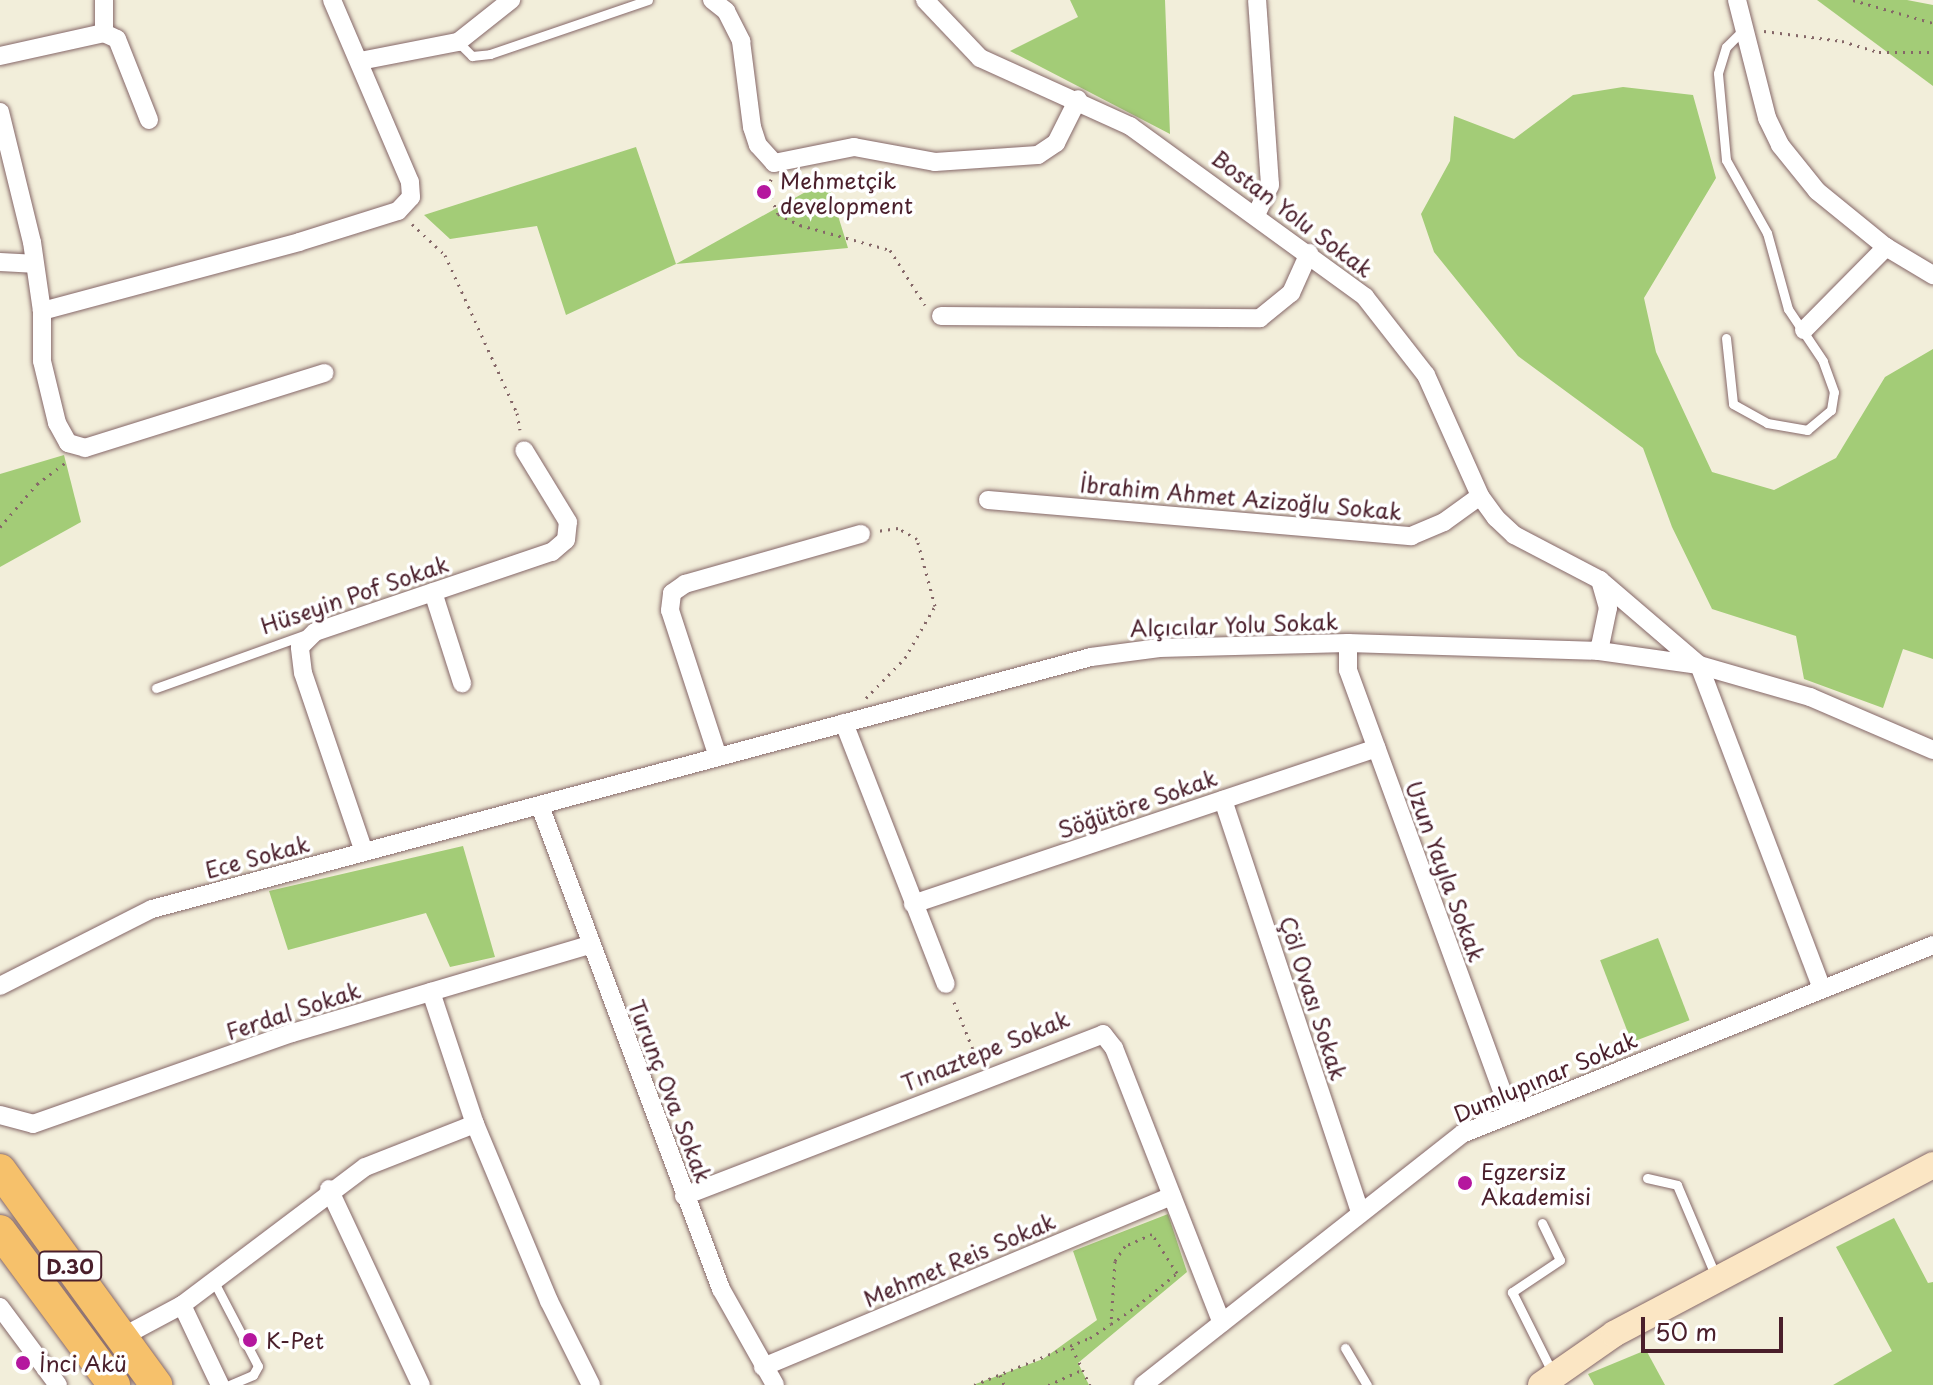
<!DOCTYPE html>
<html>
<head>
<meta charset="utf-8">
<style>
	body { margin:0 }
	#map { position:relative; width:1933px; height:1385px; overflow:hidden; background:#f2eeda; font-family:"Playpen Sans",sans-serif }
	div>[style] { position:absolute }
	.green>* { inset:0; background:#a3cc77; transform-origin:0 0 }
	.path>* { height:3px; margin-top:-1.5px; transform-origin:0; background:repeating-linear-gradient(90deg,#856768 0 2px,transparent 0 8px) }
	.roads { filter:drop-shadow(0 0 2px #856768) drop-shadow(0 0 2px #856768) }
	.service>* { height:9px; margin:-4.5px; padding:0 4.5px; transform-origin:4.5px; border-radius:4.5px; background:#fff }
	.minor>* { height:18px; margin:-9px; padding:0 9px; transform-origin:9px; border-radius:9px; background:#fff }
	.secondary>* { height:26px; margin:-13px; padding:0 13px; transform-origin:13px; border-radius:13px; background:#fbe6c4 }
	.trunk>* { height:32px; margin:-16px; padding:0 16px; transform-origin:16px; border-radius:16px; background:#f6c16b }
	.dots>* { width:22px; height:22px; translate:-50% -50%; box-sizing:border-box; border:4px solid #fff; border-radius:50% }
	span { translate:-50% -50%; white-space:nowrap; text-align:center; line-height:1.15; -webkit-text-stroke:7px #fff; paint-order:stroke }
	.shield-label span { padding:2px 6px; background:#fff; border:2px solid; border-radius:6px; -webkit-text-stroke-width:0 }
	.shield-label { font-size:20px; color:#4a1f2b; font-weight:700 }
	.poi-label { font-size:22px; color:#4a1f2b }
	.left { translate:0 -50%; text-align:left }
	.street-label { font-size:22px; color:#4a1f2b }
	.scale { position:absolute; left:1641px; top:1317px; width:142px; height:36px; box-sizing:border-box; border:4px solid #4a1f2b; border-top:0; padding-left:10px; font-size:24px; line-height:28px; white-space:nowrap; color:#4a1f2b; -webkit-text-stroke:6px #fff; paint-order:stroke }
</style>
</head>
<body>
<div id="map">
	<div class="green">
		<i style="clip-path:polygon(1070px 0,1165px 0,1170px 134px,1010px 51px,1078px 17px)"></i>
		<i style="clip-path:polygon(1817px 0,1907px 0,1933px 5px,1933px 86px)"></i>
		<i style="clip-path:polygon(1623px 87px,1693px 95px,1716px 178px,1644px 298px,1656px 352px,1712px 472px,1774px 490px,1836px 458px,1885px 377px,1933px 349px,1933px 659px,1903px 649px,1883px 708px,1804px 679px,1796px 636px,1712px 609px,1672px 527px,1643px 448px,1518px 356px,1434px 252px,1421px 214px,1450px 161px,1454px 116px,1514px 139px,1573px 95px)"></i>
		<i style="clip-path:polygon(636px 147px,676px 264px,827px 180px,848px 248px,676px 264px,566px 315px,537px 226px,450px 239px,424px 215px)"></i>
		<i style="clip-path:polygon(64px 455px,81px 522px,0 567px,0 474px)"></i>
		<i style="clip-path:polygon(463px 846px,495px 957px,450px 967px,426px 913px,288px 950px,269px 891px)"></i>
		<i style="left:1658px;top:938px;width:88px;height:62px;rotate:69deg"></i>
		<i style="clip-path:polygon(1168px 1214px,1187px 1272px,1078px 1363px,1089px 1385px,973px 1385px,1043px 1359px,1097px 1320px,1073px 1251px)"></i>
		<i style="clip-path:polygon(1894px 1218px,1928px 1283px,1933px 1282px,1933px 1385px,1833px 1385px,1892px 1351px,1836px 1247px)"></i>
		<i style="clip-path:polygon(1646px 1350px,1665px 1385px,1594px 1385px,1588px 1374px)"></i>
	</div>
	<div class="path">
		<i style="left:1853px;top:0;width:83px;rotate:16deg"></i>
		<i style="left:1764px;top:31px;width:79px;rotate:7.3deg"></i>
		<i style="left:1842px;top:41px;width:39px;rotate:17deg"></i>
		<i style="left:1879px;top:52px;width:54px"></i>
		<i style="left:771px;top:179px;width:11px;rotate:105deg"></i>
		<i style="left:768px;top:190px;width:26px;rotate:67deg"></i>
		<i style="left:778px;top:214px;width:25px;rotate:27deg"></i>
		<i style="left:800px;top:225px;width:93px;rotate:15.5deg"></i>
		<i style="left:890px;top:250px;width:65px;rotate:57.5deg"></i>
		<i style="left:412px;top:224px;width:45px;rotate:43.2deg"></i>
		<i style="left:445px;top:255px;width:174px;rotate:65.5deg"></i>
		<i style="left:517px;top:413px;width:17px;rotate:80deg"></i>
		<i style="left:0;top:527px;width:57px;rotate:-49.3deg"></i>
		<i style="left:37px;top:484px;width:36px;rotate:-37deg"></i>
		<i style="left:866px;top:698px;width:56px;rotate:-45.7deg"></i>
		<i style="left:905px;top:658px;width:60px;rotate:-60deg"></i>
		<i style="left:935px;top:606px;width:69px;rotate:-105deg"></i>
		<i style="left:917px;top:539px;width:22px;rotate:-150deg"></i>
		<i style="left:898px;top:528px;width:21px;rotate:172deg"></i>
		<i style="left:954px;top:1002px;width:65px;rotate:68.2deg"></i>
		<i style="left:1072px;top:1348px;width:41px;rotate:64.1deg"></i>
		<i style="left:1000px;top:1375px;width:11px;rotate:68deg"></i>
		<i style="left:974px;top:1385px;width:125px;rotate:-22.1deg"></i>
		<i style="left:1090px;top:1338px;width:25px;rotate:-34deg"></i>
		<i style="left:1111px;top:1324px;width:32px;rotate:-35deg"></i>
		<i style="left:1137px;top:1306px;width:52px;rotate:-39.5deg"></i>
		<i style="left:1177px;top:1273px;width:46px;rotate:-122.7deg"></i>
		<i style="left:1152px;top:1234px;width:30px;rotate:156deg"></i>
		<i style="left:1125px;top:1246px;width:18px;rotate:124deg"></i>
		<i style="left:1115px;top:1261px;width:63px;rotate:93.6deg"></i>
		<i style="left:1048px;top:1385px;width:36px;rotate:-24deg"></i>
	</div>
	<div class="roads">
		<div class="service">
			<i style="left:458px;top:42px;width:20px;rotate:45deg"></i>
			<i style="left:472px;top:56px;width:18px;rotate:-6deg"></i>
			<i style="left:490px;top:54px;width:167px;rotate:-18.9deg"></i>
			<i style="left:1726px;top:338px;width:66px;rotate:83.9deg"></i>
			<i style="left:1733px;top:404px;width:39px;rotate:29deg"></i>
			<i style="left:1767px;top:423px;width:41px;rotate:9.9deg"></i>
			<i style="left:1807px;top:430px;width:31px;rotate:-40deg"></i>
			<i style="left:1831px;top:410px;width:18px;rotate:-81deg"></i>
			<i style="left:1834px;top:392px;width:33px;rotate:-110deg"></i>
			<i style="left:1823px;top:361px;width:63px;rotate:-123.9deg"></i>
			<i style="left:1788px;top:309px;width:79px;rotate:-105.4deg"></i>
			<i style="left:1767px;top:233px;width:84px;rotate:-119.3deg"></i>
			<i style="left:1726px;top:160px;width:87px;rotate:-95.3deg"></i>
			<i style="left:1718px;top:73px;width:27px;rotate:-73deg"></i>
			<i style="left:1726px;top:47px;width:25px;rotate:-45deg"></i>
			<i style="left:156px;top:688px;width:160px;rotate:-19.7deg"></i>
			<i style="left:1647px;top:1178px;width:31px;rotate:13deg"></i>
			<i style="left:1677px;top:1185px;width:100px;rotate:67deg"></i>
			<i style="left:1542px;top:1223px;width:41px;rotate:64.1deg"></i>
			<i style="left:1560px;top:1260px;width:58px;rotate:146.3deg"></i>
			<i style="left:1512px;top:1292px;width:89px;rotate:63.4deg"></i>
			<i style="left:213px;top:1280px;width:97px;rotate:62.4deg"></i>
			<i style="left:258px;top:1366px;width:10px;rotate:119deg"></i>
			<i style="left:253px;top:1375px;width:26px;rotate:157deg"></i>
			<i style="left:1345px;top:1348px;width:43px;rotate:59.3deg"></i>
		</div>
		<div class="minor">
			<i style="left:104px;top:0;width:33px;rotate:90deg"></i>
			<i style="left:712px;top:0;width:18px;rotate:38deg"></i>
			<i style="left:726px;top:11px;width:34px;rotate:63deg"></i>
			<i style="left:741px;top:41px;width:87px;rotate:82.7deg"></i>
			<i style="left:752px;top:127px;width:19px;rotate:72deg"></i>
			<i style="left:758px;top:145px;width:24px;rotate:48deg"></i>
			<i style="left:774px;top:163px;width:82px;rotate:-11.3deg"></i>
			<i style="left:854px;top:147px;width:82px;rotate:10.5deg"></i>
			<i style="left:935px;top:162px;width:103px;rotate:-3.9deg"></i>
			<i style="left:1038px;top:155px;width:22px;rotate:-34deg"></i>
			<i style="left:1056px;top:143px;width:49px;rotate:-63.4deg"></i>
			<i style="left:925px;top:0;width:80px;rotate:46.5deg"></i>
			<i style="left:980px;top:58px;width:165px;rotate:24.4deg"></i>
			<i style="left:1130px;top:126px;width:291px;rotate:36deg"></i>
			<i style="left:1365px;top:297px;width:99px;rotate:52deg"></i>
			<i style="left:1426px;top:375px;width:133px;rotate:65.9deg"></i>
			<i style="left:1480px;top:496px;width:27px;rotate:54deg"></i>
			<i style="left:1496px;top:518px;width:25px;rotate:43deg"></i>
			<i style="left:1514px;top:535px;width:97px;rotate:27.6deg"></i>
			<i style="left:1600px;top:580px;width:130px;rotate:40.6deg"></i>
			<i style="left:1699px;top:665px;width:346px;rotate:69.2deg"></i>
			<i style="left:1737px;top:0;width:122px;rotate:75.7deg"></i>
			<i style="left:1767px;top:118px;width:30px;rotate:64deg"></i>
			<i style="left:1780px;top:145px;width:59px;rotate:51.2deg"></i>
			<i style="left:1817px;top:191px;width:89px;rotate:39.1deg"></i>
			<i style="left:1886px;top:247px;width:55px;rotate:30.8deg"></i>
			<i style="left:104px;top:33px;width:14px;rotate:25deg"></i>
			<i style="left:117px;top:39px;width:87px;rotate:68.4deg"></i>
			<i style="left:0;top:56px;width:107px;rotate:-12.5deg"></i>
			<i style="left:360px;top:61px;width:100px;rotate:-11deg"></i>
			<i style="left:458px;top:42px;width:68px;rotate:-38.4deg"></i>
			<i style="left:0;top:112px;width:134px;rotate:76.2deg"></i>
			<i style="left:32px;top:242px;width:70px;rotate:81.8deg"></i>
			<i style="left:42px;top:311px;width:50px;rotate:90deg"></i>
			<i style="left:42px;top:361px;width:64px;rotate:76.4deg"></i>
			<i style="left:57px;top:423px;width:23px;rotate:61deg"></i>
			<i style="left:68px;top:443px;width:18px;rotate:16deg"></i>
			<i style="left:85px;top:448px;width:251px;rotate:-17.4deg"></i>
			<i style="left:1257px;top:213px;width:31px;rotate:-65deg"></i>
			<i style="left:1270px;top:185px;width:185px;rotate:-94deg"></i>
			<i style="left:0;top:262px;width:33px;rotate:3deg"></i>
			<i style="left:42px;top:311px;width:266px;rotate:-15deg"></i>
			<i style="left:299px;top:242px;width:104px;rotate:-17.4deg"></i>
			<i style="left:398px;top:211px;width:19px;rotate:-47deg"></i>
			<i style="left:411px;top:197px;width:15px;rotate:-94deg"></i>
			<i style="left:410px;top:182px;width:198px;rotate:-113.2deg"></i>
			<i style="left:941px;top:316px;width:319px;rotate:0.4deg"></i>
			<i style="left:1260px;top:318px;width:40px;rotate:-39deg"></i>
			<i style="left:1291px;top:293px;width:44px;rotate:-65.8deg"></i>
			<i style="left:1804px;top:330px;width:117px;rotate:-45.3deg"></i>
			<i style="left:988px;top:500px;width:425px;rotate:4.9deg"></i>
			<i style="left:1411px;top:536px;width:36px;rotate:-23deg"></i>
			<i style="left:1444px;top:522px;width:44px;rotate:-35.8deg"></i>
			<i style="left:433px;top:592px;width:96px;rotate:72.3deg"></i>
			<i style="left:1348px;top:643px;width:27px;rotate:90deg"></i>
			<i style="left:1348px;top:670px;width:471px;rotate:69.9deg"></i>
			<i style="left:1599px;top:651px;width:44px;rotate:-78.2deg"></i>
			<i style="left:1608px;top:608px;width:29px;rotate:-106deg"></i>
			<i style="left:844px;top:723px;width:280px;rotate:68.7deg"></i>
			<i style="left:717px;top:754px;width:151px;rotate:-108.1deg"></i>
			<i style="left:670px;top:610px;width:17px;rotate:-83deg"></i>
			<i style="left:672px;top:593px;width:16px;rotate:-35deg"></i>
			<i style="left:685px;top:584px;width:183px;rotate:-15.9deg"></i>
			<i style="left:1223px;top:800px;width:434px;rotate:71.6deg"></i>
			<i style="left:540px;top:806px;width:516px;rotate:69.46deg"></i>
			<i style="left:721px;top:1289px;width:110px;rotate:60.6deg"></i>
			<i style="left:364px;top:852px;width:189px;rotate:-108.8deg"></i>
			<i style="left:303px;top:673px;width:26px;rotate:-97deg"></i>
			<i style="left:300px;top:647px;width:21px;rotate:-45deg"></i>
			<i style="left:315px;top:632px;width:250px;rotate:-18.7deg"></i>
			<i style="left:552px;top:552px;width:18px;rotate:-41deg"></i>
			<i style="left:566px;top:540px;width:18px;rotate:-84deg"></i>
			<i style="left:568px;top:522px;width:84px;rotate:-121.4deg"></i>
			<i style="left:913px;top:904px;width:489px;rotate:-18.6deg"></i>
			<i style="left:0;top:986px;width:170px;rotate:-26.9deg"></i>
			<i style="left:152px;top:909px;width:972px;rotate:-15.02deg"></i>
			<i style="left:1091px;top:657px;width:69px;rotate:-7.5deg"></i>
			<i style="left:1159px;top:648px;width:189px;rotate:-1.5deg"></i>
			<i style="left:1348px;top:643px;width:251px;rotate:1.8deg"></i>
			<i style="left:1599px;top:651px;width:101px;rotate:8deg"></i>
			<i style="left:1699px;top:665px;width:116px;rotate:16.1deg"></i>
			<i style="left:1810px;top:697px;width:134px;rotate:23.3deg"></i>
			<i style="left:431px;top:992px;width:139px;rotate:71.6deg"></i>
			<i style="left:475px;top:1124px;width:192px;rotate:67.3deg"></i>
			<i style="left:549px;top:1301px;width:94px;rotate:63.4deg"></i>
			<i style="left:0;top:1115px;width:34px;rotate:15deg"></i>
			<i style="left:33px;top:1124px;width:275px;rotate:-19.4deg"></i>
			<i style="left:292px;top:1033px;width:311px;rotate:-16.5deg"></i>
			<i style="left:329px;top:1189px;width:217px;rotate:64.9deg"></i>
			<i style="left:684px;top:1196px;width:449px;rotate:-21.1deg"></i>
			<i style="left:1103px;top:1034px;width:18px;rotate:52deg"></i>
			<i style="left:1114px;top:1048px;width:295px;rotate:68.6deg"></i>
			<i style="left:182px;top:1305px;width:89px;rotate:64.6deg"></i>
			<i style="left:0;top:1307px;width:97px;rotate:53.4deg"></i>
			<i style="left:122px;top:1337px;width:68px;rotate:-28.1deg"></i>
			<i style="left:182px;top:1305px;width:229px;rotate:-37deg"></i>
			<i style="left:365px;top:1167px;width:118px;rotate:-21.4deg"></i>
			<i style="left:763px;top:1367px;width:443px;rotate:-22.7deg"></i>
			<i style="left:1143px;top:1385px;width:406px;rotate:-38.2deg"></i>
			<i style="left:1462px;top:1134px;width:508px;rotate:-21.86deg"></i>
		</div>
		<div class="secondary">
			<i style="left:1541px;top:1385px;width:89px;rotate:-34.9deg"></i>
			<i style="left:1614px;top:1334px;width:361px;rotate:-27.9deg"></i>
		</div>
		<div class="trunk">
			<i style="left:0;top:1170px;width:266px;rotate:54deg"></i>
			<i style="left:0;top:1231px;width:192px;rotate:53.5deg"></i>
		</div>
	</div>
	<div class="dots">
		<i style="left:764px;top:192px;background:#b5179e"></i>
		<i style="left:1465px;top:1183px;background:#b5179e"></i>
		<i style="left:250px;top:1340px;background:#b5179e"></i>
		<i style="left:23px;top:1363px;background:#b5179e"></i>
	</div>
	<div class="shield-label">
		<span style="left:70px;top:1266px">D.30</span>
	</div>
	<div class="poi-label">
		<span class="left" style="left:780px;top:192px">Mehmetçik<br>development</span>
		<span class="left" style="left:1481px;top:1183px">Egzersiz<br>Akademisi</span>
		<span class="left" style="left:266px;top:1340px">K-Pet</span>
		<span class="left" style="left:39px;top:1363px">İnci Akü</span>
	</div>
	<div class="street-label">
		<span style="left:1293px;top:213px;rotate:37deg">Bostan Yolu Sokak</span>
		<span style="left:1241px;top:497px;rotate:5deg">İbrahim Ahmet Azizoğlu Sokak</span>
		<span style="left:354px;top:594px;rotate:-19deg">Hüseyin Pof Sokak</span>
		<span style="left:1234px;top:624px;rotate:-2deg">Alçıcılar Yolu Sokak</span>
		<span style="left:1137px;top:803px;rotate:-19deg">Söğütöre Sokak</span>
		<span style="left:257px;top:856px;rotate:-15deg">Ece Sokak</span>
		<span style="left:1446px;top:871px;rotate:70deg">Uzun Yayla Sokak</span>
		<span style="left:1314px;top:998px;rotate:72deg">Çöl Ovası Sokak</span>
		<span style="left:293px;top:1010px;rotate:-18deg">Ferdal Sokak</span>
		<span style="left:985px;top:1050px;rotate:-22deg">Tınaztepe Sokak</span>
		<span style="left:1545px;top:1076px;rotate:-23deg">Dumlupınar Sokak</span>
		<span style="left:671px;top:1091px;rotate:69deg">Turunç Ova Sokak</span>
		<span style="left:959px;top:1259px;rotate:-23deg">Mehmet Reis Sokak</span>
	</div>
	<div class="scale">50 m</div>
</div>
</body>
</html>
